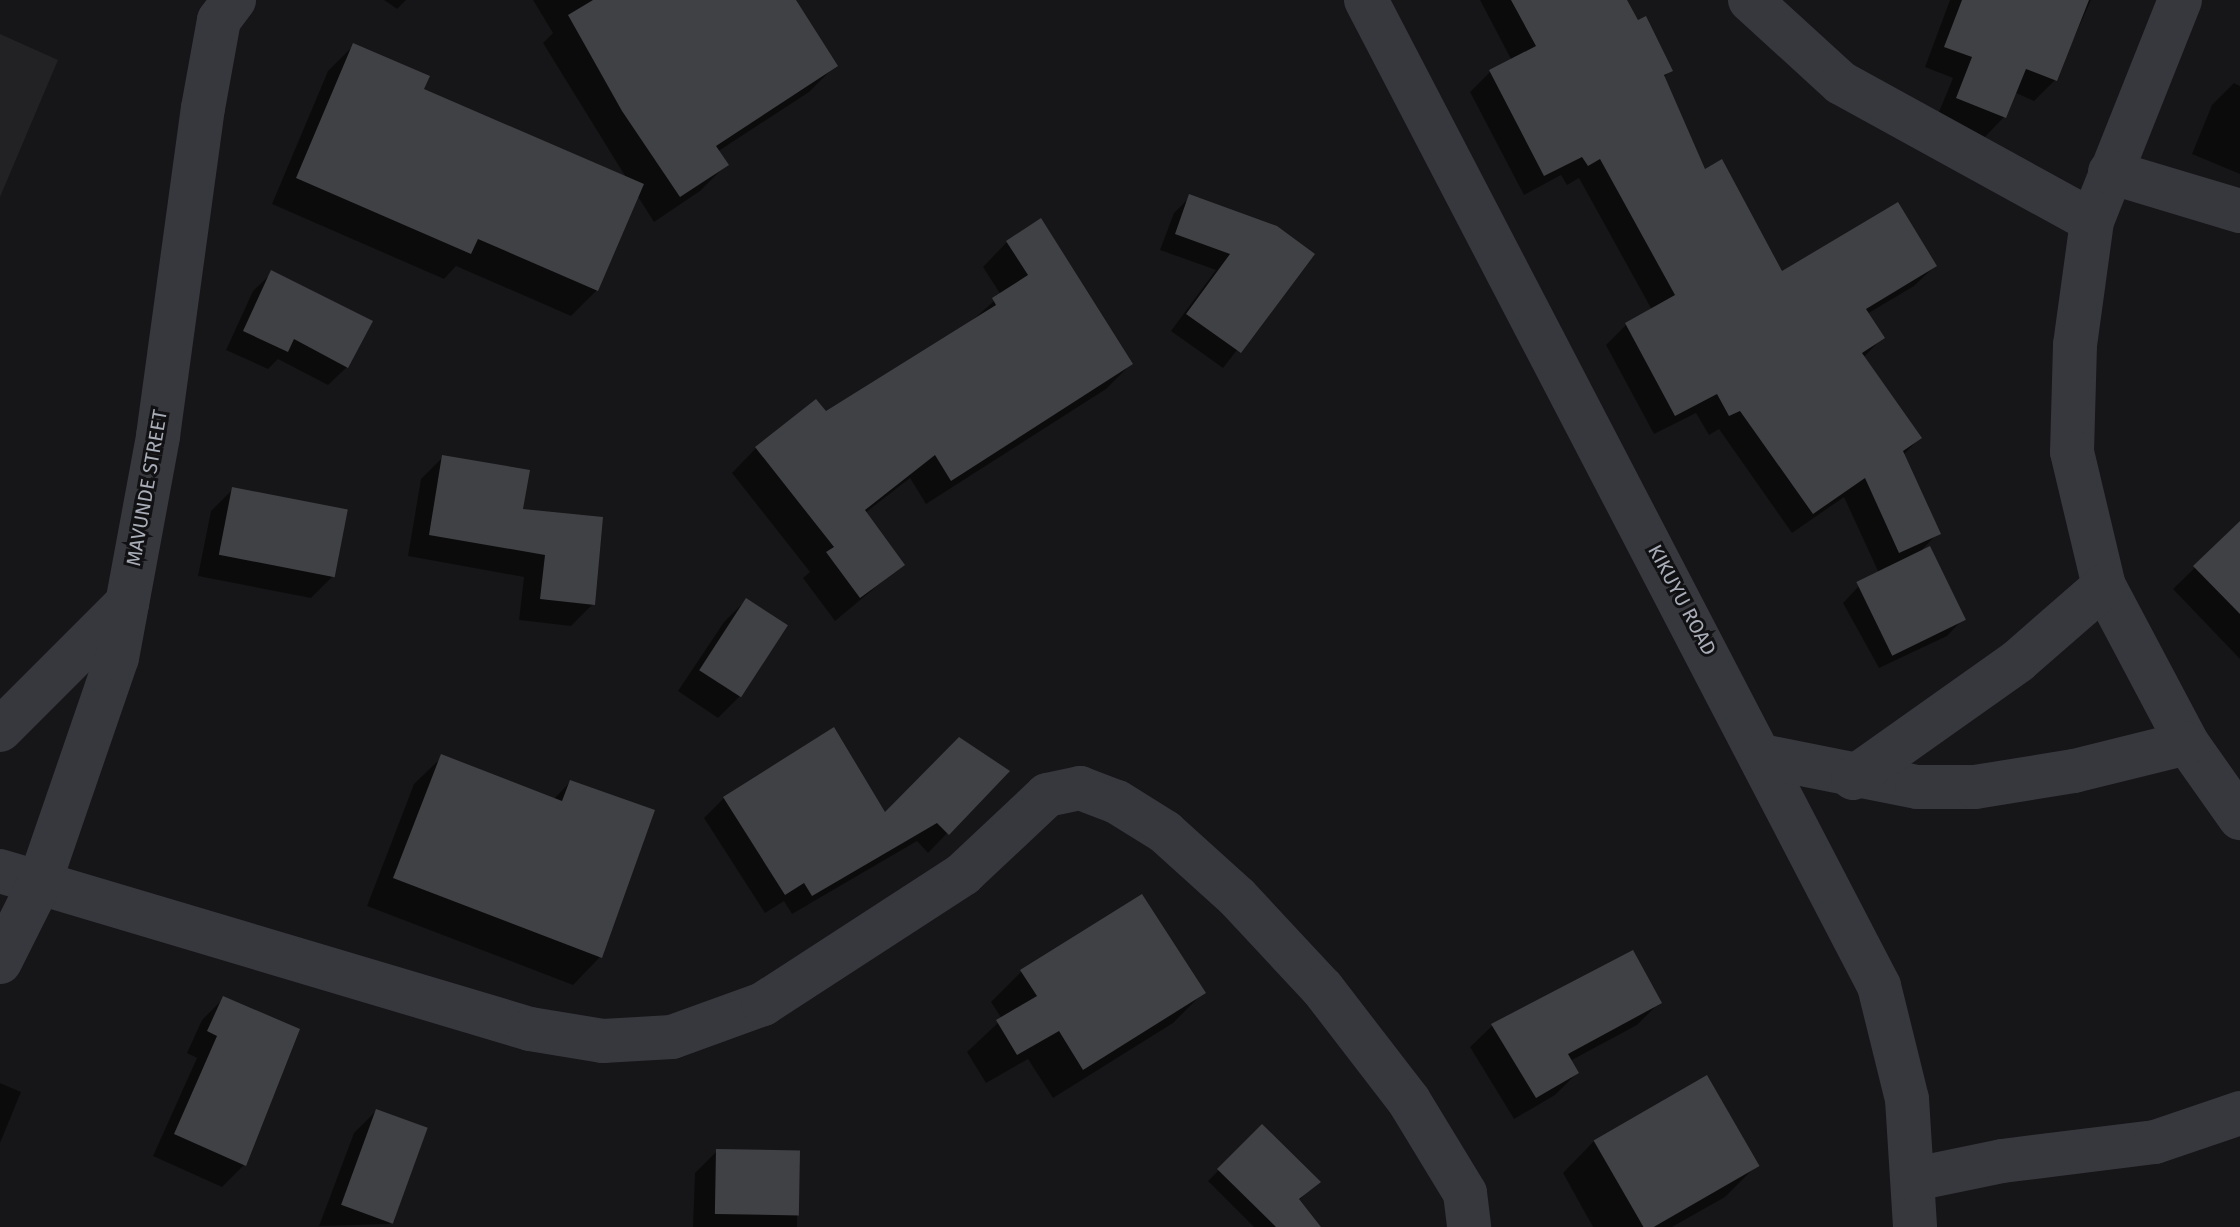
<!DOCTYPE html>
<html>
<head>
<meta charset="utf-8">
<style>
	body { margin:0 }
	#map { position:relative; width:2240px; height:1227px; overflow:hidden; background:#161618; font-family:"Fira Sans",sans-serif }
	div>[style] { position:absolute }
	.built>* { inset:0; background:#222225 }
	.shadow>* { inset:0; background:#0007 }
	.building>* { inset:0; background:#404145; transform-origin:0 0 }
	.minor>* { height:44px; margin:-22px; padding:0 22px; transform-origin:22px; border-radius:22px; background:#37383d }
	span { translate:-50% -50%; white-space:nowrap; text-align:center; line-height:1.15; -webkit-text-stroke:6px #111113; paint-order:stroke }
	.street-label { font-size:20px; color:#a8adb8 }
</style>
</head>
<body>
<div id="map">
	<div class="built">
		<i style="clip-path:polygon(0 34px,58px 60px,0 197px)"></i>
	</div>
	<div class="shadow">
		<i style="clip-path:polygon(384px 0,406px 0,397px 9px)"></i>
		<i style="clip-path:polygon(533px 0,753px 0,835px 66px,809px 92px,717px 152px,726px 165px,700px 191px,654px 222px,637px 195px,597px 290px,571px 316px,456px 266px,444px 279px,272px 204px,328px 71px,354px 45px,421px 90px,627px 179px,543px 43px,553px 33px)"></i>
		<i style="clip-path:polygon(1480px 0,1625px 0,1671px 70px,1663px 78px,1704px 171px,1781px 274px,1935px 266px,1914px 286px,1867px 314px,1882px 338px,1863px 358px,1920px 438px,1903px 455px,1938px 533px,1918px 554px,1963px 619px,1947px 636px,1879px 668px,1843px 603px,1859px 586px,1891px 569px,1878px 571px,1844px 497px,1792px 533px,1719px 429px,1709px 435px,1696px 413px,1654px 434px,1606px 345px,1627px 324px,1652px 310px,1579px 178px,1567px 185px,1561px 175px,1524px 195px,1470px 92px,1490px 72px,1512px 61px)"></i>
		<i style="clip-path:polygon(1950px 0,2091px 0,2055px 80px,2034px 101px,2016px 93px,2004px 117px,1984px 138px,1936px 119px,1953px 78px,1925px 67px)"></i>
		<i style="clip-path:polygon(2234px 83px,2240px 86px,2240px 174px,2192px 154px,2212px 105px)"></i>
		<i style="clip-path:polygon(1190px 197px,1312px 254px,1223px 368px,1171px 331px,1216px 270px,1160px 250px,1174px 213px)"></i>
		<i style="clip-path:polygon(1007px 242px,1131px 364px,1106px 389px,926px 504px,910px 478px,865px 513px,902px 565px,835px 621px,803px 578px,810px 572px,732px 473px,756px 448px,826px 414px,968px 324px,1001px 295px,983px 267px)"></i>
		<i style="clip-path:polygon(272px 273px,347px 367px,328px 385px,278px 359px,268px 369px,226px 350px,253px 291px)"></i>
		<i style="clip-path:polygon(443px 457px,521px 510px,593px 604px,571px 626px,519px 620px,524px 577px,408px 556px,421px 479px)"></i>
		<i style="clip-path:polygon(233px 489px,333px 576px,311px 598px,198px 576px,211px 511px)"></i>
		<i style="clip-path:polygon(2240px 524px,2240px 659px,2173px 589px)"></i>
		<i style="clip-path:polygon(746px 600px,740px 696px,718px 718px,678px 691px,724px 622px)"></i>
		<i style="clip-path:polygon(442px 757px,553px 800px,570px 782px,600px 957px,573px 985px,367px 906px,414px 784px)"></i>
		<i style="clip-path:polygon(1007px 771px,928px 853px,917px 841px,792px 914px,784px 901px,765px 913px,704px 818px,724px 798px,884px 815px)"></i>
		<i style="clip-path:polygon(1021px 972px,1203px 993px,1173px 1023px,1053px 1098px,1028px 1059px,986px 1083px,967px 1052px,1002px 1019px,991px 1002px)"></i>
		<i style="clip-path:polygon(224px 998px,298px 1031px,244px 1165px,222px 1187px,153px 1156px,197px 1058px,187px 1053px,202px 1020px)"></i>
		<i style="clip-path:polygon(1659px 1003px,1637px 1025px,1570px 1061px,1577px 1073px,1555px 1095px,1514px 1119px,1470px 1047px,1492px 1026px)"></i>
		<i style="clip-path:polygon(0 1083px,21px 1092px,0 1143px)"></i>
		<i style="clip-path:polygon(376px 1111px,390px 1224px,319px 1226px,354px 1133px)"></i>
		<i style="clip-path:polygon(1262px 1127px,1319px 1182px,1298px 1201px,1318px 1227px,1254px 1227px,1208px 1181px)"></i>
		<i style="clip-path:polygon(1594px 1141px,1756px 1166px,1725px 1197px,1672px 1227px,1593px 1227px,1563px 1173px)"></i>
		<i style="clip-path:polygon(717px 1151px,798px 1153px,797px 1227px,693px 1227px,695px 1173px)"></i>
	</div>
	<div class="building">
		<i style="clip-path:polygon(593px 0,796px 0,838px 66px,716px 146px,729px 165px,680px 197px,622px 111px,568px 15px)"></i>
		<i style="clip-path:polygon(1511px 0,1627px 0,1638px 20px,1646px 16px,1673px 71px,1664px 75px,1705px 169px,1722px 159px,1782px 271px,1898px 202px,1937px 266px,1866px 309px,1885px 338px,1862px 353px,1922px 438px,1903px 451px,1941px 534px,1899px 553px,1865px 478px,1813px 514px,1740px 411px,1729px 416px,1717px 394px,1675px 416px,1625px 323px,1675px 295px,1600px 159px,1588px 166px,1582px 157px,1544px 176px,1489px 70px,1536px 46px)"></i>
		<i style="clip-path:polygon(1962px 0,2089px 0,2057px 81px,2026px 69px,2006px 118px,1956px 98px,1972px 57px,1944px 47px)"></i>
		<i style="clip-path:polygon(353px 43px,430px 76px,424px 89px,644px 184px,598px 291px,478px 239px,471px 254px,296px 178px)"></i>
		<i style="clip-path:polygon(1189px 194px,1277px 226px,1315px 254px,1241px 353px,1186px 314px,1230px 254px,1175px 234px)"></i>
		<i style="clip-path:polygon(1041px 218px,1133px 364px,951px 481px,935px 455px,865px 510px,905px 565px,860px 598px,826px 552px,834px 547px,755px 447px,816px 399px,826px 411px,996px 305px,992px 298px,1028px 275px,1006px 241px)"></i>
		<i style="clip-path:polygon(271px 270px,373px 321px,348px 368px,294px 339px,288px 352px,243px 331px)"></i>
		<i style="clip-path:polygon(442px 455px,530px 470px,523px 509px,603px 517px,595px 605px,540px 599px,545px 555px,429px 535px)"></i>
		<i style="left:232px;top:487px;width:118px;height:69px;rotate:11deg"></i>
		<i style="clip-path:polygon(2240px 521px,2240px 614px,2193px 566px)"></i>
		<i style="left:1930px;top:546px;width:82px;height:82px;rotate:64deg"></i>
		<i style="left:746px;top:598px;width:50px;height:86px;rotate:33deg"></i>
		<i style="clip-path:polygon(834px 727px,885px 812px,959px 737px,1010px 771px,949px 835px,937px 823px,812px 896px,804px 883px,785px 895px,723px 797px)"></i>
		<i style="clip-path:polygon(441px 754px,562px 801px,570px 780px,655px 810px,602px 958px,393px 878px)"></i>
		<i style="clip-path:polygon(1142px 894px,1206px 993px,1083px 1070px,1059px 1031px,1017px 1055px,996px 1020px,1037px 996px,1020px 970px)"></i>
		<i style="clip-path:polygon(1633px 950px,1662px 1003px,1568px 1054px,1579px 1073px,1536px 1098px,1491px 1024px)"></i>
		<i style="clip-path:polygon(223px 996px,300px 1029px,246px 1166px,174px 1134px,217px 1036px,207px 1031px)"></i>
		<i style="left:1707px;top:1075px;width:105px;height:131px;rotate:60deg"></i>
		<i style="left:376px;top:1109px;width:55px;height:102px;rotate:20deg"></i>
		<i style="clip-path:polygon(1262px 1124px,1321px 1182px,1299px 1199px,1321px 1227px,1276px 1227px,1217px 1169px)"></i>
		<i style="left:716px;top:1149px;width:84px;height:65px;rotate:1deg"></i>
	</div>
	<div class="minor">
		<i style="left:1366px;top:0;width:1111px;rotate:62.51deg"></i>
		<i style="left:1879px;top:986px;width:116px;rotate:76.1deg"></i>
		<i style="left:1907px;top:1099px;width:128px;rotate:86.4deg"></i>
		<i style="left:1750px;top:0;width:123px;rotate:42.4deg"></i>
		<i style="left:1841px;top:83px;width:286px;rotate:28.8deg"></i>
		<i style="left:2180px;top:0;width:238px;rotate:111.7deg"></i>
		<i style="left:2092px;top:221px;width:125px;rotate:97.8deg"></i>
		<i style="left:2075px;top:345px;width:107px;rotate:91.6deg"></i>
		<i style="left:2072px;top:452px;width:138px;rotate:76.6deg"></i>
		<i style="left:2104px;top:586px;width:178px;rotate:62.1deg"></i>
		<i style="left:2187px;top:743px;width:92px;rotate:54.8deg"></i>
		<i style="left:2110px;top:172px;width:136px;rotate:16.7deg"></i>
		<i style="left:0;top:730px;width:180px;rotate:-45deg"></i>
		<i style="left:1762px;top:756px;width:158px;rotate:11.3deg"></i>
		<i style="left:1917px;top:787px;width:58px"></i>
		<i style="left:1975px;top:787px;width:100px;rotate:-9.2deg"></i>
		<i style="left:2074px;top:771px;width:116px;rotate:-13.9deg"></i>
		<i style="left:1853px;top:778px;width:202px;rotate:-35.3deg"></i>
		<i style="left:2018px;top:661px;width:114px;rotate:-41.1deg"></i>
		<i style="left:0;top:871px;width:553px;rotate:16.6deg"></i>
		<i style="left:530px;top:1029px;width:74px;rotate:9.3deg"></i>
		<i style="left:603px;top:1041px;width:69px;rotate:-3.3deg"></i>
		<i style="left:672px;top:1037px;width:97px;rotate:-19.9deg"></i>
		<i style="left:763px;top:1004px;width:239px;rotate:-33deg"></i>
		<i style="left:963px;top:874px;width:115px;rotate:-43.2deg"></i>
		<i style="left:1047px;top:795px;width:34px;rotate:-12deg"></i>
		<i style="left:1080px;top:788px;width:40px;rotate:21deg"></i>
		<i style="left:1117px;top:802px;width:57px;rotate:32deg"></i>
		<i style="left:1165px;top:832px;width:97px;rotate:42.1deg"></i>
		<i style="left:1237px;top:897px;width:125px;rotate:47deg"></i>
		<i style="left:1322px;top:988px;width:143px;rotate:52.4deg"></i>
		<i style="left:1409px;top:1101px;width:108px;rotate:58.7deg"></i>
		<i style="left:1465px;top:1193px;width:34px;rotate:83deg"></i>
		<i style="left:0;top:962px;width:87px;rotate:-63.4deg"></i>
		<i style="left:39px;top:884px;width:239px;rotate:-71deg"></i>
		<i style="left:117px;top:658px;width:226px;rotate:-79.5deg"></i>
		<i style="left:158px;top:436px;width:331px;rotate:-82.2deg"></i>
		<i style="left:203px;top:108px;width:89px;rotate:-79.7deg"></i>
		<i style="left:219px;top:20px;width:25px;rotate:-53deg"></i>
		<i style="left:1915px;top:1179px;width:89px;rotate:-11.7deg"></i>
		<i style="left:2002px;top:1161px;width:154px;rotate:-7.1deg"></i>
		<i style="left:2155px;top:1142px;width:90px;rotate:-18.8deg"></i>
	</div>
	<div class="street-label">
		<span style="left:147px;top:488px;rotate:-80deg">MAVUNDE STREET</span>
		<span style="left:1682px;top:600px;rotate:62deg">KIKUYU ROAD</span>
	</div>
</div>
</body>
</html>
